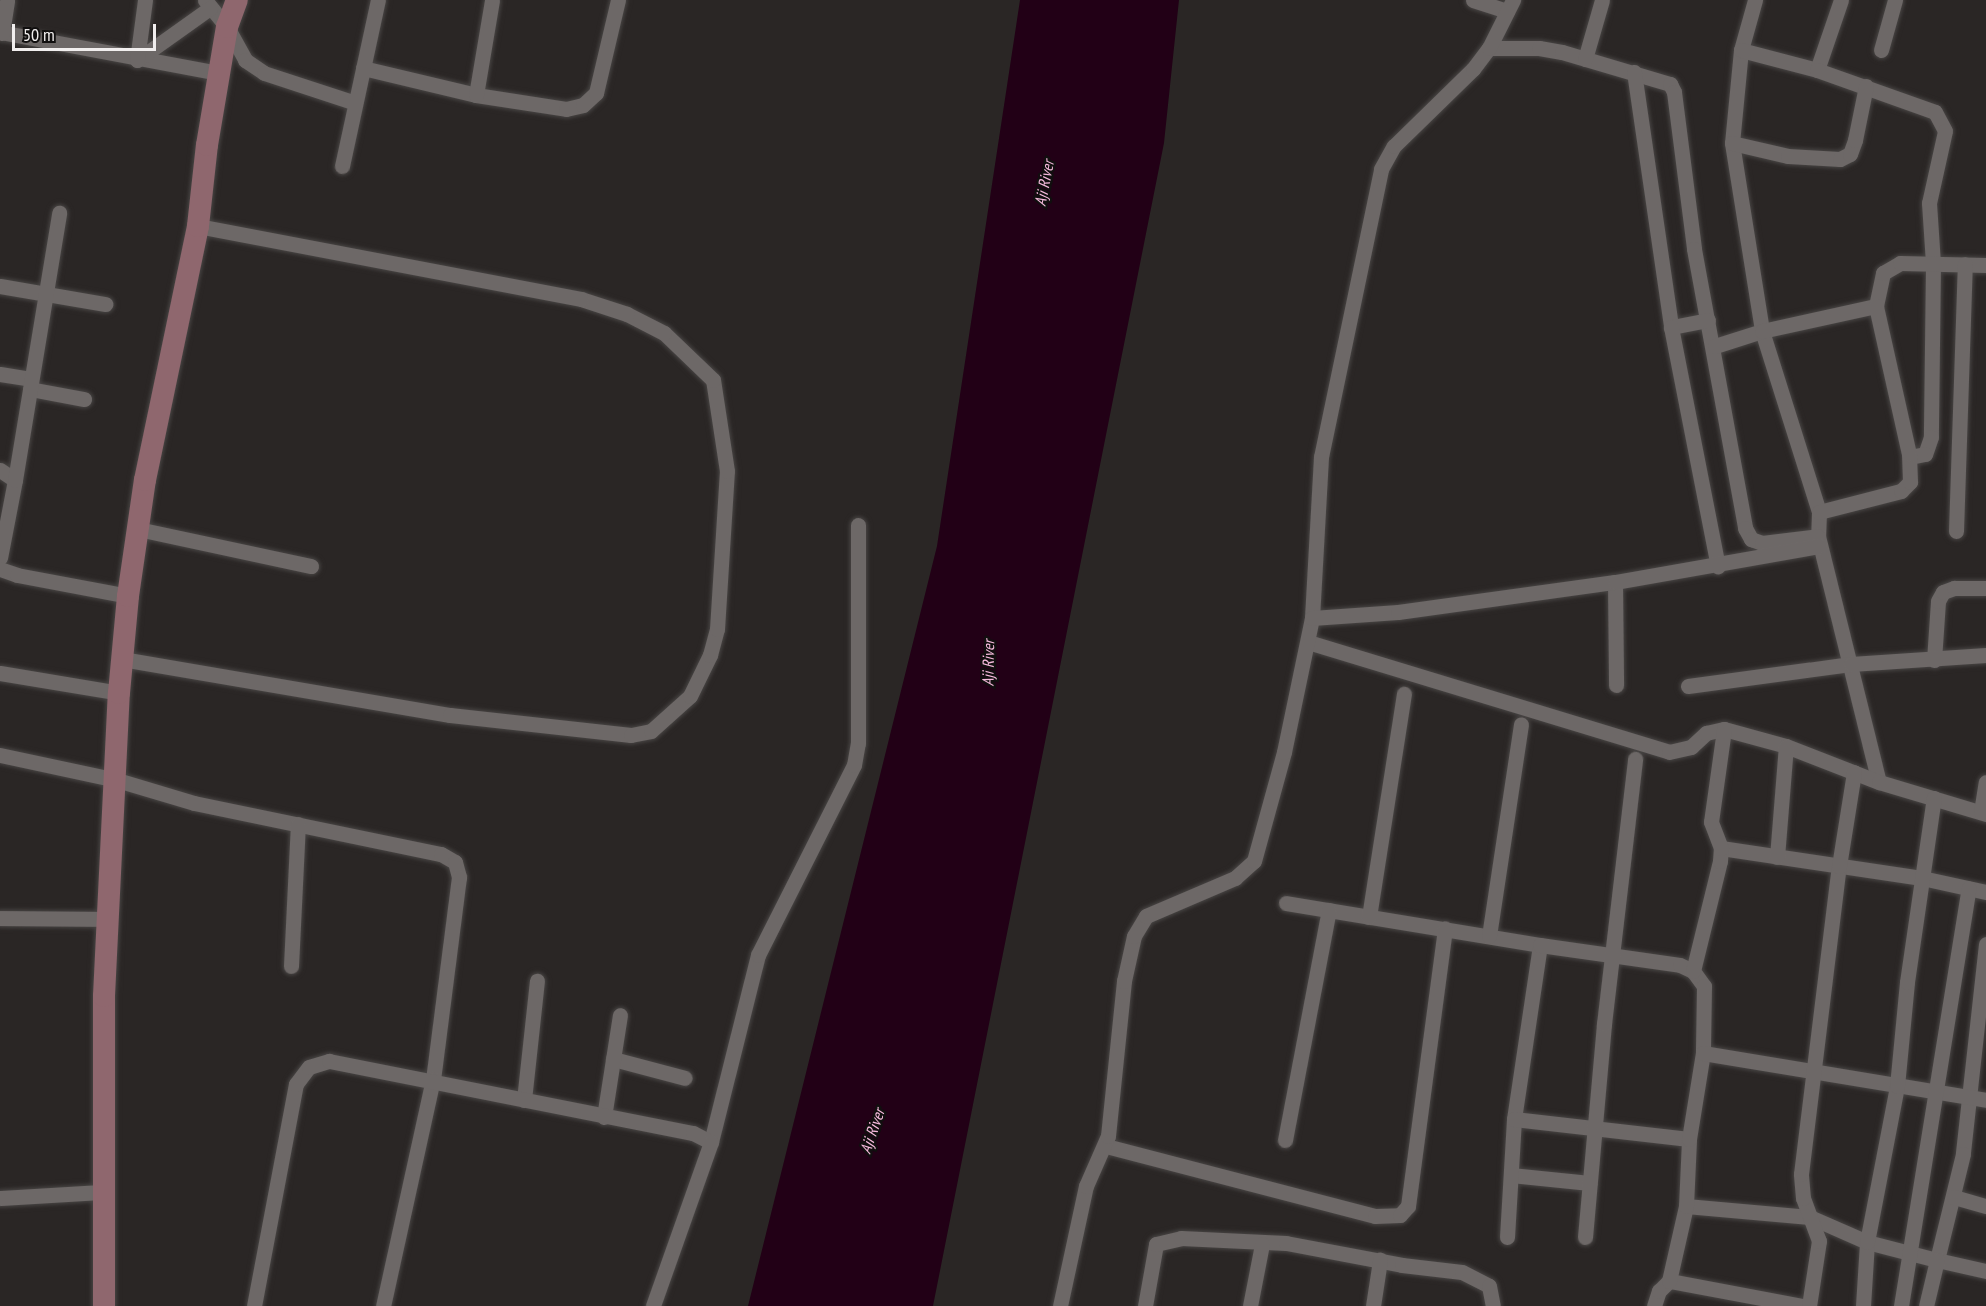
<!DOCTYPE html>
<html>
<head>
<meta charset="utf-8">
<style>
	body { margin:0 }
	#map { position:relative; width:1986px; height:1306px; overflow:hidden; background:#2a2625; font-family:"PT Sans Narrow",sans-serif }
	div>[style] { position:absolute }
	.water>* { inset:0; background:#220016 }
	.roads { filter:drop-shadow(0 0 2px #484544) drop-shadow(0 0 2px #484544) }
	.street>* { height:15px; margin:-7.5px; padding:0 7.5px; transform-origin:7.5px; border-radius:7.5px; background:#6d6867 }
	.secondary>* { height:22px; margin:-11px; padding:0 11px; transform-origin:11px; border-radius:11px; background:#8f676e }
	span { translate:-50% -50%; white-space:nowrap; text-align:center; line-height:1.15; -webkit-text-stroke:4.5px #110f0f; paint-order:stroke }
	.water-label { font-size:16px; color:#f5badc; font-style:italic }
	.scale { position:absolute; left:12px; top:24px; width:144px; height:27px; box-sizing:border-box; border:3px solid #f1eeee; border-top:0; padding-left:8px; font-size:18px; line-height:21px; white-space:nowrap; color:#f1eeee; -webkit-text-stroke:4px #110f0f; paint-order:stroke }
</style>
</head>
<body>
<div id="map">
	<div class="water">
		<i style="clip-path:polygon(1020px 0,1179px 0,1164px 143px,933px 1306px,748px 1306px,937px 546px)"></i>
	</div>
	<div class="roads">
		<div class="street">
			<i style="left:205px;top:0;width:35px;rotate:51deg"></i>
			<i style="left:227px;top:27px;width:38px;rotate:61deg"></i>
			<i style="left:245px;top:60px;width:23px;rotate:34deg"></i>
			<i style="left:264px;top:73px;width:96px;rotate:18.2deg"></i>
			<i style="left:1473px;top:0;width:36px;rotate:18deg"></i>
			<i style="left:1755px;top:0;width:52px;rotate:105.6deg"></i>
			<i style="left:1741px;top:50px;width:93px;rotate:95.5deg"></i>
			<i style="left:1732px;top:143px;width:190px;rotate:80.9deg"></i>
			<i style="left:1762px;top:331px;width:190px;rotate:72.5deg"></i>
			<i style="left:1819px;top:512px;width:24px;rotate:92deg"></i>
			<i style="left:1818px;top:536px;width:253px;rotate:76.1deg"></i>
			<i style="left:0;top:32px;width:223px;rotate:10.6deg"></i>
			<i style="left:2px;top:33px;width:33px;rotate:-81deg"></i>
			<i style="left:1489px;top:48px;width:50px"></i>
			<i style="left:1539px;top:48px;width:23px;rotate:10deg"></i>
			<i style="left:1562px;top:52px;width:113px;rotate:16.5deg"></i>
			<i style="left:1670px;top:84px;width:9px;rotate:63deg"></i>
			<i style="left:1674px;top:92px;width:158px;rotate:82.7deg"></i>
			<i style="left:1694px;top:249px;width:284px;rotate:79.6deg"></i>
			<i style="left:1745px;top:528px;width:13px;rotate:61deg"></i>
			<i style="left:1751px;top:539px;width:12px;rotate:20deg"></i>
			<i style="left:1762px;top:543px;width:56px;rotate:-7.1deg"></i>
			<i style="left:1741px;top:50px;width:79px;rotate:14.7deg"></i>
			<i style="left:1817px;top:70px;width:74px;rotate:-71.1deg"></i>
			<i style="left:1881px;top:50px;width:52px;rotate:-74.4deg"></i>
			<i style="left:1585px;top:59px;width:61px;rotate:-73.9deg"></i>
			<i style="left:137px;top:60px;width:90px;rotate:-35.5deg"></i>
			<i style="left:137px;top:60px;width:61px;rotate:-82.4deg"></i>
			<i style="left:363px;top:68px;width:116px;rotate:13.4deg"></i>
			<i style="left:476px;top:95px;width:91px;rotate:8.8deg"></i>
			<i style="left:566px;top:109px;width:17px;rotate:-13deg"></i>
			<i style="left:583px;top:105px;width:18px;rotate:-43deg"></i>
			<i style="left:596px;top:93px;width:96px;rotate:-76.7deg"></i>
			<i style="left:1817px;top:70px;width:125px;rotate:19.6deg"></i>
			<i style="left:1935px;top:112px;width:21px;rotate:62deg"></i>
			<i style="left:1945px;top:131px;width:74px;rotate:102.5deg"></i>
			<i style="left:1929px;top:203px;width:61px;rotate:86.2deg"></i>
			<i style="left:1933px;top:264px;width:173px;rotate:90.7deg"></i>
			<i style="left:1931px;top:437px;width:18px;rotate:109deg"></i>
			<i style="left:1925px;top:454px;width:15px;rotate:169deg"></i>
			<i style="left:1634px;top:72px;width:258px;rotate:81.7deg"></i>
			<i style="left:476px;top:95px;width:96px;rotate:-80.4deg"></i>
			<i style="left:1732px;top:143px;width:57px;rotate:13.1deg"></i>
			<i style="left:1788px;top:156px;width:52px;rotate:3.3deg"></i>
			<i style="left:1840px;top:159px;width:11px;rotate:-27deg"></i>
			<i style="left:1850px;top:154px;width:15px;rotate:-70deg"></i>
			<i style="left:1855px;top:140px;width:55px;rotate:-78.5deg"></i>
			<i style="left:342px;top:166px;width:170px;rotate:-77.8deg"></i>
			<i style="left:0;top:286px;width:107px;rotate:9.7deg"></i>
			<i style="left:1708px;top:320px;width:38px;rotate:169deg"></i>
			<i style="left:1671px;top:327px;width:244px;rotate:78.9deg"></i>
			<i style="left:1715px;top:346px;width:49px;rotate:-17.7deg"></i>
			<i style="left:1762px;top:331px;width:117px;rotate:-12.4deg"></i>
			<i style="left:1876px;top:306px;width:34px;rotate:-78deg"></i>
			<i style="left:1883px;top:273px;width:20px;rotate:-30deg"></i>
			<i style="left:1900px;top:263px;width:86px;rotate:1.3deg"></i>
			<i style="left:0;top:374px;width:31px;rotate:9deg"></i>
			<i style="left:30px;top:389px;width:55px;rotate:10.5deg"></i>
			<i style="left:0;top:470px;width:18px;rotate:34deg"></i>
			<i style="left:15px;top:480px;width:79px;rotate:100.9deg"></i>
			<i style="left:15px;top:480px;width:271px;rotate:-80.6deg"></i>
			<i style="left:1819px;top:512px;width:85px;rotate:-14.4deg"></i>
			<i style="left:1901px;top:491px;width:13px;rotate:-45deg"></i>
			<i style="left:1910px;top:482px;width:28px;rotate:-92deg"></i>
			<i style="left:1909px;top:454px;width:152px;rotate:-102.6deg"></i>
			<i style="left:138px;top:529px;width:177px;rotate:12.1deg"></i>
			<i style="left:1956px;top:531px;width:267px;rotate:-88.1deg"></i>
			<i style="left:0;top:569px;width:18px;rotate:19deg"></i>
			<i style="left:17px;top:575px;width:113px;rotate:10.7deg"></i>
			<i style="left:1615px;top:582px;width:103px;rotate:89.4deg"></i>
			<i style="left:1312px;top:618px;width:161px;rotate:-86.8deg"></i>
			<i style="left:1321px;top:457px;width:294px;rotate:-78.2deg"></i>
			<i style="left:1381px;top:169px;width:26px;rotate:-61deg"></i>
			<i style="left:1394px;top:146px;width:110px;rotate:-44.3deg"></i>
			<i style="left:1473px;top:69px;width:26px;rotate:-53deg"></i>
			<i style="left:1489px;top:48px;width:54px;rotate:-63.4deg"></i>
			<i style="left:1308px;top:642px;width:377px;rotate:16.9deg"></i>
			<i style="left:1669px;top:752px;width:23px;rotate:-13deg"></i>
			<i style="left:1691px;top:747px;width:21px;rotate:-43deg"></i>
			<i style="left:1706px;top:733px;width:18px;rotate:-13deg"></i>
			<i style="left:1724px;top:729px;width:64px;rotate:15.3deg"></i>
			<i style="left:1786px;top:746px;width:100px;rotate:21.2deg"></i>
			<i style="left:1879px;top:782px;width:112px;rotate:16.7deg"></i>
			<i style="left:122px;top:659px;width:333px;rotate:9.7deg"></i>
			<i style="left:450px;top:715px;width:182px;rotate:6.3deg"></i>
			<i style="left:631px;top:735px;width:20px;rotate:-11deg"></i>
			<i style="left:651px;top:731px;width:52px;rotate:-41.9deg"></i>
			<i style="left:690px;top:696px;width:46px;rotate:-64deg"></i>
			<i style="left:710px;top:655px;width:27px;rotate:-75deg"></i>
			<i style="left:717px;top:629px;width:158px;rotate:-86.4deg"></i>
			<i style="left:727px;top:471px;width:92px;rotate:-98.7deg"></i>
			<i style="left:713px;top:380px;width:68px;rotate:-136.2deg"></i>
			<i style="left:664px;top:333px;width:42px;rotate:-152.8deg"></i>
			<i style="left:627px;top:314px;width:48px;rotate:-161.9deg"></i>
			<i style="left:581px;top:299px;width:390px;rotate:-169.2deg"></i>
			<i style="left:1934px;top:660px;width:59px;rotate:-86.1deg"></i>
			<i style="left:1938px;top:601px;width:10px;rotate:-61deg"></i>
			<i style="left:1943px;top:592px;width:12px;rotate:-20deg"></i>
			<i style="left:1954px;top:588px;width:32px"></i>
			<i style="left:0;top:673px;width:121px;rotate:9.5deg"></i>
			<i style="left:1688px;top:686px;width:164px;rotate:-7.7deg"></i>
			<i style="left:1851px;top:664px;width:135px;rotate:-3.8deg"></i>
			<i style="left:0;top:755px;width:120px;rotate:12.1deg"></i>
			<i style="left:117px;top:780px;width:80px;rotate:16.6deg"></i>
			<i style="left:194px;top:803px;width:252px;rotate:11.7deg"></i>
			<i style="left:441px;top:854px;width:16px;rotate:30deg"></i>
			<i style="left:455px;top:862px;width:16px;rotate:75deg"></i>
			<i style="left:459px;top:877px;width:204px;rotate:97.3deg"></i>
			<i style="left:433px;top:1079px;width:232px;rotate:102.4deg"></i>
			<i style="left:1981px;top:812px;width:30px;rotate:-81deg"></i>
			<i style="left:1721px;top:848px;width:203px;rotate:8.5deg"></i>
			<i style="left:1922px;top:878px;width:66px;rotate:12.3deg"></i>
			<i style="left:1777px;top:857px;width:111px;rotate:-85.4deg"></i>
			<i style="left:1286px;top:903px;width:257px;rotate:9.4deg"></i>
			<i style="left:1540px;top:945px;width:176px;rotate:98.5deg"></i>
			<i style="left:1369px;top:917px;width:226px;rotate:-81.1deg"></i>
			<i style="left:0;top:918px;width:109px;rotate:0.5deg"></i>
			<i style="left:1489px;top:936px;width:214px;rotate:-81.4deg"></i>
			<i style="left:1986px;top:944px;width:211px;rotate:96.3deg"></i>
			<i style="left:1963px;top:1154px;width:109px;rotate:103.8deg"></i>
			<i style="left:1937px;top:1260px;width:50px;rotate:12.7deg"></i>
			<i style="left:1540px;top:945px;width:141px;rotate:8.1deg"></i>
			<i style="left:1680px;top:965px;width:14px;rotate:25deg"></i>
			<i style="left:1693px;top:971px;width:19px;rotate:54deg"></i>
			<i style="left:1704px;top:986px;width:67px;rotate:90.9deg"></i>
			<i style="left:291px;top:966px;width:142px;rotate:-87.2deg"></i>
			<i style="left:1693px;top:971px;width:113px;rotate:-76.2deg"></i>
			<i style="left:1720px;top:861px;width:13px;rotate:-86deg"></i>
			<i style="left:1721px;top:848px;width:28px;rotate:-111deg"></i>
			<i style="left:1711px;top:822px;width:94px;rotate:-82deg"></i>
			<i style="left:613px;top:1059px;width:74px;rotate:14.8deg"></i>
			<i style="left:524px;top:1100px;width:120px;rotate:-83.8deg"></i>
			<i style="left:604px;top:1117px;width:103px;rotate:-81.1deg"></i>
			<i style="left:1285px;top:1140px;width:234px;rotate:-79.2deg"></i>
			<i style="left:711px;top:1142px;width:193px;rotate:-75.9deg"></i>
			<i style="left:758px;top:955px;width:213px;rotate:-63.2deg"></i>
			<i style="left:854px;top:765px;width:22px;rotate:-80deg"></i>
			<i style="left:858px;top:743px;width:218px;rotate:-90deg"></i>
			<i style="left:1106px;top:1146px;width:278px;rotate:14.6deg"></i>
			<i style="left:1375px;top:1216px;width:25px;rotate:-2deg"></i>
			<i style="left:1400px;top:1215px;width:12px;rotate:-48deg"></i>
			<i style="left:1408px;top:1206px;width:280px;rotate:-82.4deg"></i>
			<i style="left:1511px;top:1175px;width:79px;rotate:5.8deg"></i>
			<i style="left:1954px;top:1197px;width:33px;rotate:16deg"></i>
			<i style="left:0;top:1198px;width:102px;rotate:-3.4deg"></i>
			<i style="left:1686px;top:1206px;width:124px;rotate:5.1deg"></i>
			<i style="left:1810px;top:1217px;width:62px;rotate:23.7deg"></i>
			<i style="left:1867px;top:1242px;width:72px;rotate:14.4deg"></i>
			<i style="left:1937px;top:1260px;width:47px;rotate:103.4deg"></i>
			<i style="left:1507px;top:1237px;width:118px;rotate:-86.6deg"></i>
			<i style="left:1514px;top:1119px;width:176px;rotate:6.5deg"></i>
			<i style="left:1585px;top:1237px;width:214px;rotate:-84.9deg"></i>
			<i style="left:1604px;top:1024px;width:267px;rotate:-83.3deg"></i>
			<i style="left:254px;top:1306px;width:226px;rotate:-79.3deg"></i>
			<i style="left:296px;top:1084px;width:21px;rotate:-53deg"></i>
			<i style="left:309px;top:1067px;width:21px;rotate:-17deg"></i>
			<i style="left:329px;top:1061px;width:371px;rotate:11.2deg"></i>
			<i style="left:693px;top:1133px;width:20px;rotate:27deg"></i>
			<i style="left:711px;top:1142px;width:174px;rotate:109.5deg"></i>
			<i style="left:1060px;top:1306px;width:123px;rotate:-77.8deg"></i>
			<i style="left:1086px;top:1186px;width:55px;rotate:-66.3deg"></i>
			<i style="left:1108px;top:1136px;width:156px;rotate:-84.1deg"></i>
			<i style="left:1124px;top:981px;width:46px;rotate:-77.5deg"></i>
			<i style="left:1134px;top:936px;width:23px;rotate:-59deg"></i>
			<i style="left:1146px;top:916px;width:97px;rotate:-23.1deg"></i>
			<i style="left:1235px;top:878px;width:25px;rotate:-42deg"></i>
			<i style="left:1254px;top:861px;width:113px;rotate:-74.6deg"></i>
			<i style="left:1284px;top:752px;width:137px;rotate:-78.2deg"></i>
			<i style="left:1312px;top:618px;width:86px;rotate:-4deg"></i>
			<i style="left:1398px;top:612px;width:219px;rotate:-7.9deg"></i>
			<i style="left:1615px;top:582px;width:208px;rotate:-10deg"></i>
			<i style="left:1145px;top:1306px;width:63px;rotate:-79.9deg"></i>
			<i style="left:1156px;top:1244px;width:26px;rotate:-13deg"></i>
			<i style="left:1181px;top:1238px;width:105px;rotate:2.7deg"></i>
			<i style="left:1286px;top:1243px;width:118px;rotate:10.7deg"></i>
			<i style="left:1402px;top:1265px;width:60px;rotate:6.7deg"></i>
			<i style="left:1462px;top:1272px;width:30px;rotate:27deg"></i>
			<i style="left:1489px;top:1286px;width:20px;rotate:79deg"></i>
			<i style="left:1250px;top:1306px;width:63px;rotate:-79deg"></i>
			<i style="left:1373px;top:1306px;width:47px;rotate:-81.3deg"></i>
			<i style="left:1654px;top:1306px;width:16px;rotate:-72deg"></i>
			<i style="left:1659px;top:1291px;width:14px;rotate:-45deg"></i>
			<i style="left:1803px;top:1306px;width:136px;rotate:-169.4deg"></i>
			<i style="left:1669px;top:1281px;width:77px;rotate:-77.2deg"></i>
			<i style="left:1686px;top:1206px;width:67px;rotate:-87.4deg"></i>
			<i style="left:1689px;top:1139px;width:87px;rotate:-80.8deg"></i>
			<i style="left:1703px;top:1053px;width:287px;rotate:9.4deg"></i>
			<i style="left:1809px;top:1306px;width:66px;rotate:-81.3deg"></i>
			<i style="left:1819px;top:1241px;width:46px;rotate:-110.4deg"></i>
			<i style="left:1803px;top:1198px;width:24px;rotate:-95deg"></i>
			<i style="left:1801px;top:1174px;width:310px;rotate:-83deg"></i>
			<i style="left:1839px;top:866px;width:95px;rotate:-80.9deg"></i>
			<i style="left:1863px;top:1306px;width:64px;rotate:-86.4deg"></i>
			<i style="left:1867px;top:1242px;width:159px;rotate:-79.1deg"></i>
			<i style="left:1897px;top:1086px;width:104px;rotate:-84.5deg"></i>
			<i style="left:1907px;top:982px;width:186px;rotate:-81.7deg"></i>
			<i style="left:1901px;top:1306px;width:423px;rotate:-80.8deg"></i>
		</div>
		<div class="secondary">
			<i style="left:104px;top:1306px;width:310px;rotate:-90deg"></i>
			<i style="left:104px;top:996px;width:303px;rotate:-87.2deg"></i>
			<i style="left:119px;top:693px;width:97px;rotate:-84.7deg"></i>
			<i style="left:128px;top:596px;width:117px;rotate:-81.7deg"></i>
			<i style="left:145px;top:480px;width:259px;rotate:-78.2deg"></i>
			<i style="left:198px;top:226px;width:81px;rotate:-83.7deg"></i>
			<i style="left:207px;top:145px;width:120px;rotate:-80.4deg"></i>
			<i style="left:227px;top:27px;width:29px;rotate:-70deg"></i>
		</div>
	</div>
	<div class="water-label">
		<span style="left:1044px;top:183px;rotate:-79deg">Aji River</span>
		<span style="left:988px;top:663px;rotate:-89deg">Aji River</span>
		<span style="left:872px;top:1131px;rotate:-71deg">Aji River</span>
	</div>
	<div class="scale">50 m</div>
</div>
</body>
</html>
